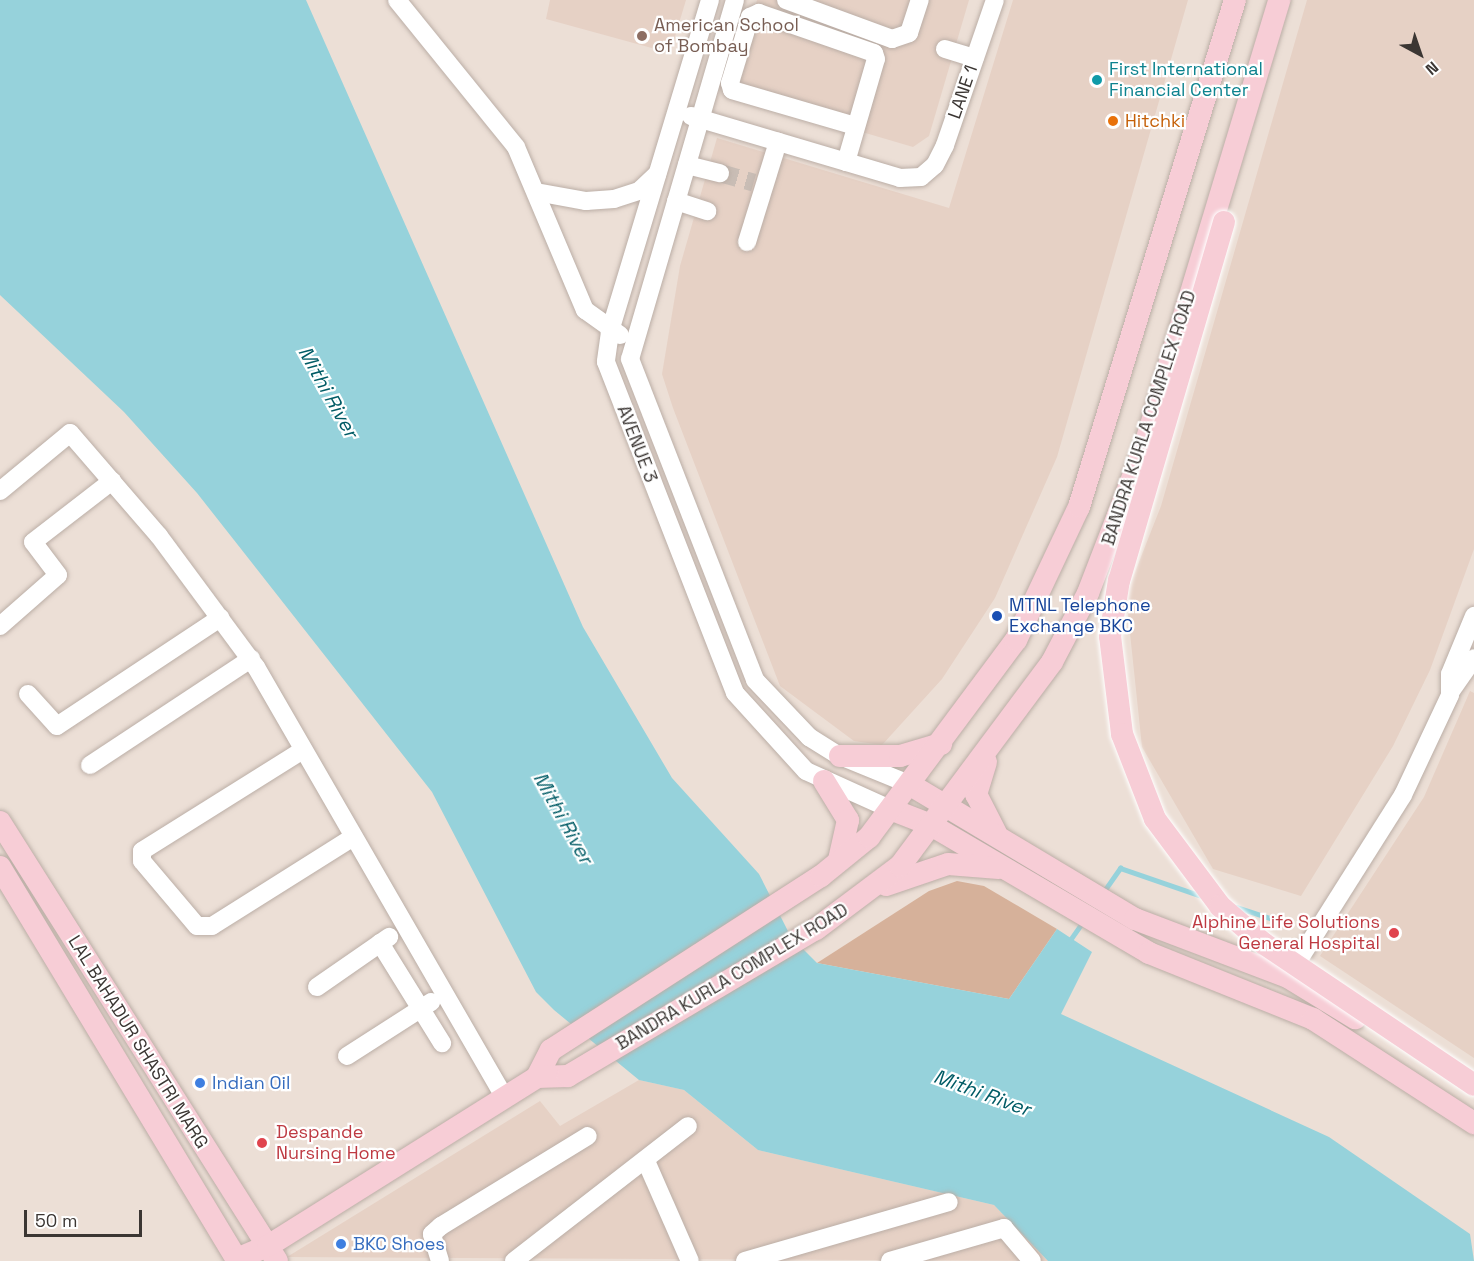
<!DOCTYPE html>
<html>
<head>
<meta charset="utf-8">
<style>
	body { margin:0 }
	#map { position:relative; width:1474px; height:1261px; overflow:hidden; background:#ecdfd6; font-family:"Space Grotesk",sans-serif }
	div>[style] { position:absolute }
	.built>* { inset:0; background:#e6d1c5 }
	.green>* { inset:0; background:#d6b19a }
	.water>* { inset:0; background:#96d2db }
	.stream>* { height:4.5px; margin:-2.25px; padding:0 2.25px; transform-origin:2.25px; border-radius:2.25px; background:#96d2db }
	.minor-tunnel>* { height:18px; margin-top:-9px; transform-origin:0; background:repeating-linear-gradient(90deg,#c9bdb5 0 18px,transparent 0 27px) }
	.roads { filter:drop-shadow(0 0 2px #bbaea6) drop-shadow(0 0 2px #bbaea6) }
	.minor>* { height:18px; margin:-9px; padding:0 9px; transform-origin:9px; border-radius:9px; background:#fff }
	.major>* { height:22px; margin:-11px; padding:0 11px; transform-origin:11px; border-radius:11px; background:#f7cdd6 }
	.bridges { filter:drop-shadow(0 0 2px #fff) drop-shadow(0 0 2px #fff) }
	.major-bridge>* { height:22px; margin:-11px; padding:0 11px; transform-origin:11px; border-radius:11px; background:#f7cdd6 }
	.dots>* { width:16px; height:16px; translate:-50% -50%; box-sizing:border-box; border:3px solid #fff; border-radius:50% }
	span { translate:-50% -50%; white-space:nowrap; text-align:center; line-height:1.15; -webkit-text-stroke:4.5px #fff; paint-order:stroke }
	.education-label { font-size:18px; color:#785e54 }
	.left { translate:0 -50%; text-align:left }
	.culture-label { font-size:18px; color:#0d838f }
	.street-label { font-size:18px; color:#3b3633 }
	.food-label { font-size:18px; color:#c56008 }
	.transit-label { font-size:18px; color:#164399 }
	.health-label { font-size:18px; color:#be3a42 }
	.right { translate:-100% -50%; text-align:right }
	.shop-label { font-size:18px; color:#366cbe }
	.water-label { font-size:20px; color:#005b65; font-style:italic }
	.north { position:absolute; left:1390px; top:24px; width:60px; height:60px; -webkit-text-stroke:4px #fff; paint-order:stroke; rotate:140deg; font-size:16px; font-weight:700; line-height:24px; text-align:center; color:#3b3633 }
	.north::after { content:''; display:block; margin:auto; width:21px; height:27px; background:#3b3633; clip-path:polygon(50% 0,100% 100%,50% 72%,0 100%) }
	.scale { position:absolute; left:24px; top:1210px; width:118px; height:27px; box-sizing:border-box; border:3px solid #3b3633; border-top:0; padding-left:8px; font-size:18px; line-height:21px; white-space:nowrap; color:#3b3633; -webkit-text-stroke:4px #fff; paint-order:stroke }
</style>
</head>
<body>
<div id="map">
	<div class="built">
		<i style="clip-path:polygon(550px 0,686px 0,670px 53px,546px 19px)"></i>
		<i style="clip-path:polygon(757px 0,969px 0,929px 136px,913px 147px,730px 93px)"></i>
		<i style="clip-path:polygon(1013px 0,1188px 0,1057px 457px,995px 598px,942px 679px,882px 745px,854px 741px,780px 686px,673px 408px,662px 374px,680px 266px,717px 138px,949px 208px)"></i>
		<i style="clip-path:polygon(1307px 0,1474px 0,1474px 549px,1430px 670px,1393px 746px,1301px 896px,1213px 869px,1142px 747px,1126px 595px,1161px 506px)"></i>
		<i style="clip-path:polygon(1470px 691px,1474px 693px,1474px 1058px,1320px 956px,1424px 797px)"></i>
		<i style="clip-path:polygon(639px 1080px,684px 1090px,758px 1150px,994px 1205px,1048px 1261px,287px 1257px,540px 1101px,560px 1126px)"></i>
	</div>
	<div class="green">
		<i style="clip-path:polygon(957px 881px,984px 886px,1057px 929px,1009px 999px,817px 963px,929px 891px)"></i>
	</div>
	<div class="water">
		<i style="clip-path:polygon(0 0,306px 0,583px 627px,672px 778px,759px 874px,791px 937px,817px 963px,1009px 999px,1057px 929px,1092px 952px,1061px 1014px,1329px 1137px,1470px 1234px,1474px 1261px,1048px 1261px,994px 1205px,758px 1150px,684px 1090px,639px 1080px,554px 1010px,536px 992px,432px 792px,197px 493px,124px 412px,0 295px)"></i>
	</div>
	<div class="stream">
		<i style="left:1102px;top:894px;width:32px;rotate:-55deg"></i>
		<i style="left:1120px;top:868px;width:87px;rotate:18.9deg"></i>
		<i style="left:1236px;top:907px;width:39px;rotate:18deg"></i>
		<i style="left:1068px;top:943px;width:24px;rotate:-55deg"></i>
	</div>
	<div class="minor-tunnel">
		<i style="left:720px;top:173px;width:35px;rotate:16deg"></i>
	</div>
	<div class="roads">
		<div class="minor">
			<i style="left:397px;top:0;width:189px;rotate:51deg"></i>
			<i style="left:516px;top:147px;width:177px;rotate:67.1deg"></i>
			<i style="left:585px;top:310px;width:43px;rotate:35.5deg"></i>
			<i style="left:710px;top:0;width:347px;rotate:106.8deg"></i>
			<i style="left:610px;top:332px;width:30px;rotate:98deg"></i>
			<i style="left:606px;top:362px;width:355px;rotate:68.7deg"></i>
			<i style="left:735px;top:693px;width:105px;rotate:47.7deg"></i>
			<i style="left:806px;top:771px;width:92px;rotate:24.3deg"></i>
			<i style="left:735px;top:0;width:374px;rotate:106.3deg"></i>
			<i style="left:630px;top:359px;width:344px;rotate:68.7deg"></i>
			<i style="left:755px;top:680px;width:79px;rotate:46.5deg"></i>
			<i style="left:809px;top:737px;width:36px;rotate:32deg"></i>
			<i style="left:840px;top:756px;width:74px;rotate:22.1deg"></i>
			<i style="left:786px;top:0;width:113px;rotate:20.2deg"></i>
			<i style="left:892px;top:39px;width:18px;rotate:-19deg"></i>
			<i style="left:909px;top:33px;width:35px;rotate:-72deg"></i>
			<i style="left:945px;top:49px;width:31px;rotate:17deg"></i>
			<i style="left:691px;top:116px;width:218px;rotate:16.5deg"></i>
			<i style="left:900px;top:178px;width:21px;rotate:-3deg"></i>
			<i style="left:921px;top:177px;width:18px;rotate:-41deg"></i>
			<i style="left:935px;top:165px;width:22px;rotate:-63deg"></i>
			<i style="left:945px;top:145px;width:153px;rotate:-71deg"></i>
			<i style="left:846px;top:162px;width:107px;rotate:-73.8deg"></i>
			<i style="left:876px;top:59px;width:6px;rotate:-108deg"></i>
			<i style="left:874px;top:53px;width:122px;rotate:-160.8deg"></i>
			<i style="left:759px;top:13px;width:10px;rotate:156deg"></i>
			<i style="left:750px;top:17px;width:69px;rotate:106.9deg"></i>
			<i style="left:730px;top:83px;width:7px;rotate:74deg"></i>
			<i style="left:732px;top:90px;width:128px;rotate:16.3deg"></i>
			<i style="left:687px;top:165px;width:34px;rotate:14deg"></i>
			<i style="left:536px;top:192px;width:51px;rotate:10.2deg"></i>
			<i style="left:586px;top:201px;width:28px;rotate:-4deg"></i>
			<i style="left:614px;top:199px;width:26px;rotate:-18deg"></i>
			<i style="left:639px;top:191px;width:25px;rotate:-43deg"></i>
			<i style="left:676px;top:201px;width:33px;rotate:18deg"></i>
			<i style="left:747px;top:242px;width:105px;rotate:-72.8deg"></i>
			<i style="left:0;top:491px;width:91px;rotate:-39.6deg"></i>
			<i style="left:70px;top:433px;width:136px;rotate:49.2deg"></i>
			<i style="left:159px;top:536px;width:163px;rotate:53.5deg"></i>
			<i style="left:256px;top:667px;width:496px;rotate:60deg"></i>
			<i style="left:0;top:626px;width:77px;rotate:-41.3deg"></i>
			<i style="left:58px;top:575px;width:41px;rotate:-127.1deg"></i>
			<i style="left:33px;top:542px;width:100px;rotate:-37.7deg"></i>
			<i style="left:1451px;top:691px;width:40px;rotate:-55.1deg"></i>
			<i style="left:28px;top:694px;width:43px;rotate:47.8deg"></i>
			<i style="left:57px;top:726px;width:196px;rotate:-33.5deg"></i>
			<i style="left:303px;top:750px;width:190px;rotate:147.9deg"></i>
			<i style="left:142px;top:851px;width:10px;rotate:90deg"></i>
			<i style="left:142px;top:861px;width:85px;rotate:49.8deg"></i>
			<i style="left:197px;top:926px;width:15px"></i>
			<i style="left:212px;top:926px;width:165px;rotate:-32.2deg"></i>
			<i style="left:90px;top:765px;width:193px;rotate:-33.4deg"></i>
			<i style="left:380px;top:943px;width:118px;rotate:58.2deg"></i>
			<i style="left:1288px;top:977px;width:215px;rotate:-57.7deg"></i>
			<i style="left:1403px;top:795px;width:110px;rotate:-64.8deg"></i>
			<i style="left:1450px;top:695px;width:21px;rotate:-90deg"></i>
			<i style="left:1450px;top:674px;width:63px;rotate:-67.5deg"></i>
			<i style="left:317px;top:987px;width:88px;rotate:-34.8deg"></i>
			<i style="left:347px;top:1056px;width:100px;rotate:-32.7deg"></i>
			<i style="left:646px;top:1161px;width:109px;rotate:66.3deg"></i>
			<i style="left:440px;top:1261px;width:28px;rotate:-107deg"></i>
			<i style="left:432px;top:1234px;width:12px;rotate:-42deg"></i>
			<i style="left:441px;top:1226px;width:172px;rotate:-31.5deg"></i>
			<i style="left:514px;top:1261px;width:220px;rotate:-37.8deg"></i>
			<i style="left:745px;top:1261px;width:212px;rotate:-16.1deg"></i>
			<i style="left:890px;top:1261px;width:119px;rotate:-16.1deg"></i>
			<i style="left:1004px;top:1228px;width:43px;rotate:49.7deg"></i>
		</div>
		<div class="major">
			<i style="left:840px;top:756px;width:60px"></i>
			<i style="left:900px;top:756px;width:43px;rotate:-16.3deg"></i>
			<i style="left:986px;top:762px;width:34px;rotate:107deg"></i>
			<i style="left:976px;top:794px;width:44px;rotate:62.9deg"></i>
			<i style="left:824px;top:781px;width:46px;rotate:58.4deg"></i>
			<i style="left:848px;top:820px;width:41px;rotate:102.7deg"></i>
			<i style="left:909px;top:784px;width:263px;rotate:30.9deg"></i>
			<i style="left:1135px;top:919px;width:164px;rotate:20.8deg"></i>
			<i style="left:1288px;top:977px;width:79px;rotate:31.5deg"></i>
			<i style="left:890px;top:809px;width:44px;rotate:21.3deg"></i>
			<i style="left:931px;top:825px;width:253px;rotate:30.4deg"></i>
			<i style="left:1149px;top:953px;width:177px;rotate:21.9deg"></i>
			<i style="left:1313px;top:1019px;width:192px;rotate:32.9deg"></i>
			<i style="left:0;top:822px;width:519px;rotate:57.75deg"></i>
			<i style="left:0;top:867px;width:460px;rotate:58.9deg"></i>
			<i style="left:886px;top:885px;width:65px;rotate:-18.7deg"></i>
			<i style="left:948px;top:864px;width:51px;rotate:4.5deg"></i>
			<i style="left:537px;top:1077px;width:30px;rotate:-63deg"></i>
			<i style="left:551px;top:1050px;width:321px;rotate:-32.8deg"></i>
			<i style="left:821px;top:876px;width:62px;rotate:-39.1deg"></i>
			<i style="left:869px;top:837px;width:246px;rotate:-53.3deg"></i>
			<i style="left:1016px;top:640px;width:147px;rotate:-64.7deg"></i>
			<i style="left:1079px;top:507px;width:530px;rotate:-72.9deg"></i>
			<i style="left:237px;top:1259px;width:34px;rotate:-23deg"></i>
			<i style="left:268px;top:1246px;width:318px;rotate:-32.1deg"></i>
			<i style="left:537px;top:1077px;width:31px;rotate:-2deg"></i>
			<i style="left:568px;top:1076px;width:288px;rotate:-30.7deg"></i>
			<i style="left:816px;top:929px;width:105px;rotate:-36.9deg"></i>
			<i style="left:900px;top:866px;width:254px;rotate:-53.3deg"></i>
			<i style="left:1052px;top:662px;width:78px;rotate:-62.4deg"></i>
			<i style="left:1088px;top:593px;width:159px;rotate:-68.9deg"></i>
			<i style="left:1145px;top:445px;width:465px;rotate:-73.2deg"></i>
		</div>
	</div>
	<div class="bridges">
		<div class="major-bridge">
			<i style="left:1224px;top:222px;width:373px;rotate:106.3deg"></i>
			<i style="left:1119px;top:580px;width:57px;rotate:99.1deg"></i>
			<i style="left:1110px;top:636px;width:99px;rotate:83deg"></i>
			<i style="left:1122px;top:734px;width:91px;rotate:68.8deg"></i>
			<i style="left:1155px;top:819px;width:109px;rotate:53.2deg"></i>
			<i style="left:1220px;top:906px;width:57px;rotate:40.7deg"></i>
			<i style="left:1263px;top:943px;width:254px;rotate:33.9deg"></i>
		</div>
	</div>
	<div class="dots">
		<i style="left:642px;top:36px;background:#8d6e63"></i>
		<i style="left:1097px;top:80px;background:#0f9aa8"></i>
		<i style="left:1113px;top:121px;background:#e8710a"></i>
		<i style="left:997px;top:616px;background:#1a4fb4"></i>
		<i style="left:1394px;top:933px;background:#e0444e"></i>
		<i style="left:200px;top:1083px;background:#3f7fe0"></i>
		<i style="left:262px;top:1143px;background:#e0444e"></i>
		<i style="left:341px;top:1244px;background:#3f7fe0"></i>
	</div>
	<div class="education-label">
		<span class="left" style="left:654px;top:36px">American School<br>of Bombay</span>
	</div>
	<div class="culture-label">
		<span class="left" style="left:1109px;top:80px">First International<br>Financial Center</span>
	</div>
	<div class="street-label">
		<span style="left:963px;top:92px;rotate:-71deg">LANE 1</span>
		<span style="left:1149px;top:418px;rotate:-72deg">BANDRA KURLA COMPLEX ROAD</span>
		<span style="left:637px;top:444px;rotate:69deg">AVENUE 3</span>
		<span style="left:732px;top:977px;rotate:-31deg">BANDRA KURLA COMPLEX ROAD</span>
		<span style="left:138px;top:1042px;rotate:58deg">LAL BAHADUR SHASTRI MARG</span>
	</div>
	<div class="food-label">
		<span class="left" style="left:1125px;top:121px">Hitchki</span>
	</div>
	<div class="transit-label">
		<span class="left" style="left:1009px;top:616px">MTNL Telephone<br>Exchange BKC</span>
	</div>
	<div class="health-label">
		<span class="right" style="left:1380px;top:933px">Alphine Life Solutions<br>General Hospital</span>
		<span class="left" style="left:276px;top:1143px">Despande<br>Nursing Home</span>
	</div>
	<div class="shop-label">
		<span class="left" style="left:212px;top:1083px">Indian Oil</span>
		<span class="left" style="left:353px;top:1244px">BKC Shoes</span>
	</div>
	<div class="water-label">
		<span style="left:328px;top:392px;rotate:61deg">Mithi River</span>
		<span style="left:563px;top:818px;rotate:61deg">Mithi River</span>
		<span style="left:982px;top:1093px;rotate:20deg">Mithi River</span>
	</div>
	<div class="north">N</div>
	<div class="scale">50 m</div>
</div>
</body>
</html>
